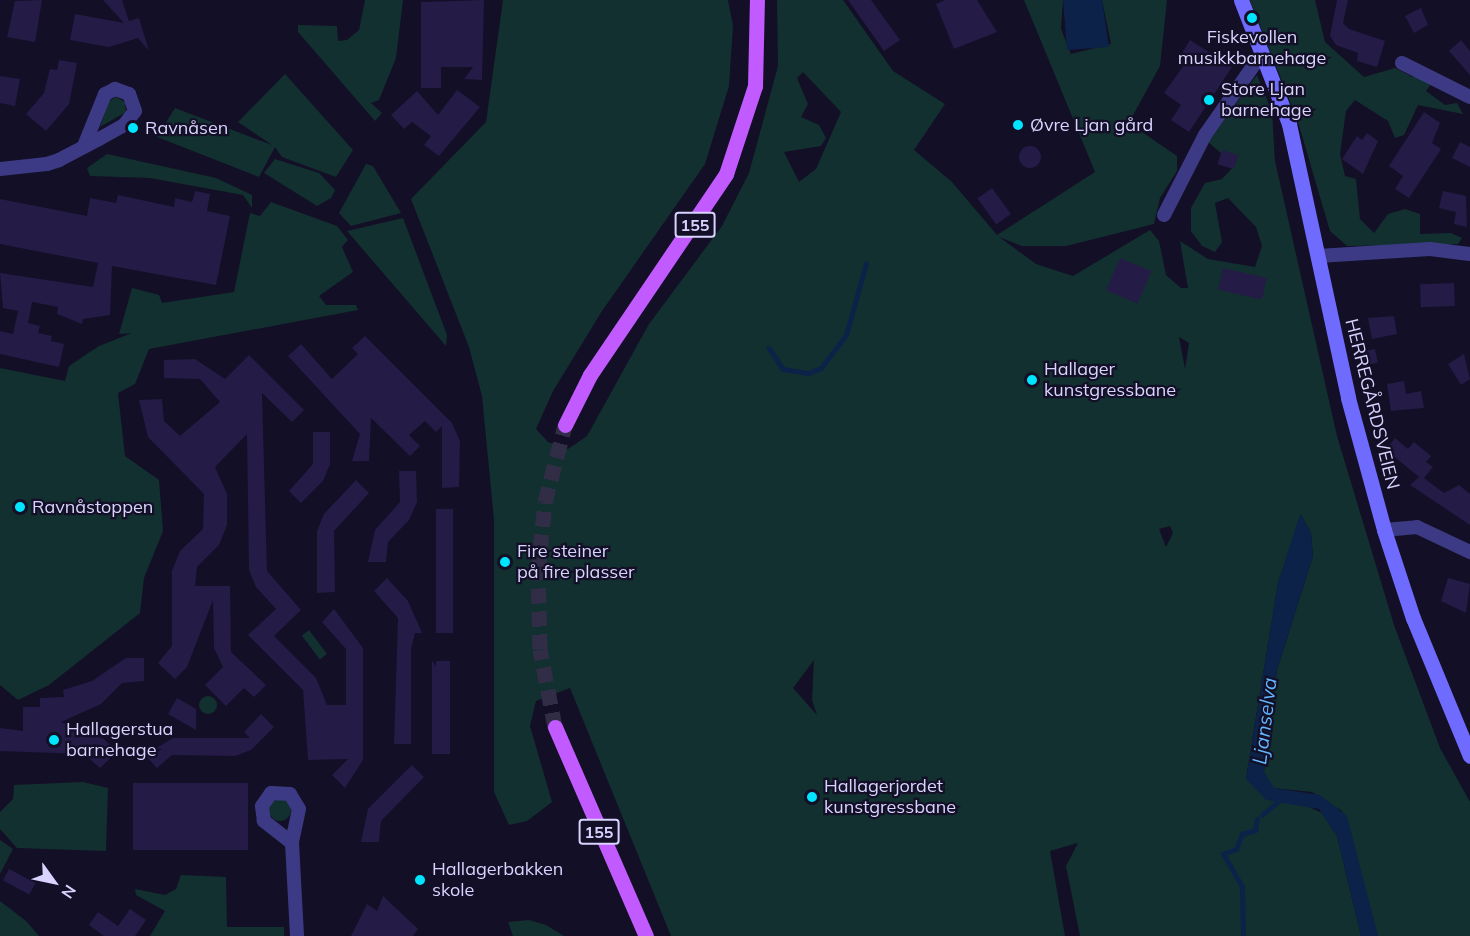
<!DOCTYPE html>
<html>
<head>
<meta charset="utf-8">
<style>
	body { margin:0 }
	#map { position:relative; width:1470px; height:936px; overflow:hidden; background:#130f26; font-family:Mulish,sans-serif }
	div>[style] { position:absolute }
	.green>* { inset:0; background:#12302f; transform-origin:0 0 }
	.round { border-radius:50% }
	.water>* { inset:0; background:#0c2248 }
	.stream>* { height:4.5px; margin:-2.25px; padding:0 2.25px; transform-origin:2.25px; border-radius:2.25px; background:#0c2248 }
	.building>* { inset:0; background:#241b47; transform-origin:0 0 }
	.primary-tunnel>* { height:15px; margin-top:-7.5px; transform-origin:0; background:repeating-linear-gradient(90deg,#312d47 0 15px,transparent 0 23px) }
	.street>* { height:14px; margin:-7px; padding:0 7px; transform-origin:7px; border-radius:7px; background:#3d3a85 }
	.secondary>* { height:15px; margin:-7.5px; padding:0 7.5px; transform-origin:7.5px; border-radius:7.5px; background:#6f6bff }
	.primary>* { height:15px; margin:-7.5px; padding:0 7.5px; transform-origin:7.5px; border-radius:7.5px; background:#c25bff }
	.dots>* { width:16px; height:16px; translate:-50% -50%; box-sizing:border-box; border:3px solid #130f26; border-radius:50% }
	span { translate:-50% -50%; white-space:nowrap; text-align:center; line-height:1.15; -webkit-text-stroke:4.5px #130f26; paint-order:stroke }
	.shield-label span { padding:2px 4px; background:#130f26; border:2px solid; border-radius:4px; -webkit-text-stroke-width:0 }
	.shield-label { font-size:16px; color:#d9d4ff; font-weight:700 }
	.poi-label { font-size:18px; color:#d9d4ff }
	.left { translate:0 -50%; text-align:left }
	.street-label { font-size:18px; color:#d9d4ff }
	.water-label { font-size:20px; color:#62b6ff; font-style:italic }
	.north { position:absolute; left:24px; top:852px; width:60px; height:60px; -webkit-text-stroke:4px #130f26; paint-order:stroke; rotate:123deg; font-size:16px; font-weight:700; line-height:24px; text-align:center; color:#d9d4ff }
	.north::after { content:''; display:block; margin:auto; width:21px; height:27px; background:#d9d4ff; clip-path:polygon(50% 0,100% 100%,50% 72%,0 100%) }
</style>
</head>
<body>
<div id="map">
	<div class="green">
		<i style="clip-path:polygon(365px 0,403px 0,396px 58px,379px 100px,371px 103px,382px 113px,375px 121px,298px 32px,298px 25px,337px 26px,338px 41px,347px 40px,359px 30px)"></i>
		<i style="clip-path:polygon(evenodd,503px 0,728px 0,733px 26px,729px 86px,705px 164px,602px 311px,553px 391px,536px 429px,548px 442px,568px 449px,587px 436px,649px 324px,722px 226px,749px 173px,778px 66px,777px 0,843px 0,893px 71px,945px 104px,914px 150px,952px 182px,997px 235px,1095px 172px,1024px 0,1063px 0,1061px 29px,1071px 54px,1111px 44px,1102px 0,1167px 0,1160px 66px,1132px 117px,1136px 128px,1177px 156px,1177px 171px,1160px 198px,1154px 224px,1066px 246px,1022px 246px,999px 237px,1036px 264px,1073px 276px,1150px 230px,1159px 241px,1166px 275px,1181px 288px,1188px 288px,1180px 241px,1208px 259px,1255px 267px,1262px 246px,1256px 227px,1228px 198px,1215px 203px,1222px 242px,1215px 252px,1202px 246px,1191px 231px,1191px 208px,1205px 183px,1222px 179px,1235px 165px,1208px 142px,1257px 75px,1272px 112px,1275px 161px,1337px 436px,1394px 625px,1440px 748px,1470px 802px,1470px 936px,1378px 936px,1342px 811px,1312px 792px,1273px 788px,1264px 772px,1277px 670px,1313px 556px,1311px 533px,1301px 515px,1278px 583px,1246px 778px,1322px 813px,1337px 836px,1361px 936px,1080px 936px,1066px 866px,1078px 843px,1050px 851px,1065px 936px,671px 936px,570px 688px,536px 701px,530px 726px,552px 802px,527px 821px,509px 825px,494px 792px,494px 520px,482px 396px,469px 347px,411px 199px,486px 122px,503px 0,803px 72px,841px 112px,816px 169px,799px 182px,784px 152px,821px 146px,826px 138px,819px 125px,801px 117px,808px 104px,797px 78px,803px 72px,503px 0,1179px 337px,1189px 343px,1185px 369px,1179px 337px,503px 0,1170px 526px,1173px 533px,1166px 547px,1159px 529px,1170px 526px,503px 0,814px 660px,812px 700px,817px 715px,793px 688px,814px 660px)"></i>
		<i style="clip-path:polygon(1250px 0,1315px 0,1325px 42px,1364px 77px,1395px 68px,1413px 77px,1417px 66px,1437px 75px,1426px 91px,1445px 105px,1457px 103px,1463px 114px,1418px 105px,1404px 135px,1395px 138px,1388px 121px,1355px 100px,1346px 111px,1340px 154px,1345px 176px,1356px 179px,1360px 219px,1374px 233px,1388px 214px,1405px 209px,1420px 214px,1420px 234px,1451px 233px,1462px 238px,1458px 244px,1347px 246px,1330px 231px,1298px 122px)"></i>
		<i style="clip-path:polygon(285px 74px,353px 150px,336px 177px,282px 157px,275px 147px,259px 177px,157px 137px,175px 108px,272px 145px,238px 122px)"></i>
		<i style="clip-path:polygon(116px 97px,125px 102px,126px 112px,100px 127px,109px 101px)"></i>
		<i style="clip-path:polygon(107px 154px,216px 178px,252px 195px,252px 208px,243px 195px,150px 178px,90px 176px,87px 168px)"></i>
		<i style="clip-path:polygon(275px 159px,319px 173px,335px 190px,331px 198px,317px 206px,264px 173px)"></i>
		<i style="clip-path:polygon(366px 164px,373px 166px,401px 213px,351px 226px,339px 213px)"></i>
		<i style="clip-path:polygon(271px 202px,337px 226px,348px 240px,342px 247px,353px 272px,319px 296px,326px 305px,356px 305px,358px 310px,149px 349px,135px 384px,118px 393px,125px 456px,159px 480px,163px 531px,144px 578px,140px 613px,49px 685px,18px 700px,0 685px,0 368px,65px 381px,69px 366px,99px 346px,132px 333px,119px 334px,132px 288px,159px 295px,162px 303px,234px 292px,250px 213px,260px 216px)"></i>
		<i style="clip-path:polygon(403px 218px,447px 335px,446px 346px,347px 231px)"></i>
		<i style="left:309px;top:630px;width:30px;height:9px;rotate:53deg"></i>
		<i class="round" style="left:199px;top:696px;width:18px;height:18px"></i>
		<i style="clip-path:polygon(83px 782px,108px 788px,106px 851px,17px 848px,0 829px,0 812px,13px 799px,14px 785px)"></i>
		<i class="round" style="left:269px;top:799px;width:22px;height:22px"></i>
		<i style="clip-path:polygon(0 840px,13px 849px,0 874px)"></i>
		<i style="clip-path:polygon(181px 875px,226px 877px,227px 927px,284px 927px,284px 936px,150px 936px,165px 911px,136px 895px,135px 889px,165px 895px,176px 889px)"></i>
		<i style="clip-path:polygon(0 901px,26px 921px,39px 936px,0 936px)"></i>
		<i style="clip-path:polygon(529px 920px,546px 925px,564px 936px,513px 936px,508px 922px)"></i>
	</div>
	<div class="water">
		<i style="clip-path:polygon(1063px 0,1102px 0,1109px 47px,1067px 50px)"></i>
		<i style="clip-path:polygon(1300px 514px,1311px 533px,1313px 556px,1277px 670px,1264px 772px,1274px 788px,1320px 795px,1347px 816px,1378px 936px,1361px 936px,1337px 836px,1319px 809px,1266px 800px,1246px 779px,1278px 583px)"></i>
	</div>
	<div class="stream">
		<i style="left:769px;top:348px;width:25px;rotate:56deg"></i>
		<i style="left:783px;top:369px;width:26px;rotate:9deg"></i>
		<i style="left:809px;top:373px;width:13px;rotate:-23deg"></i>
		<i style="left:821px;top:368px;width:41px;rotate:-52.9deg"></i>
		<i style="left:846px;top:335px;width:74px;rotate:-74.3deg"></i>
		<i style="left:1262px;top:815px;width:23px;rotate:-40deg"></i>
		<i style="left:1243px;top:936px;width:49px;rotate:-91.2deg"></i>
		<i style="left:1242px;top:887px;width:38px;rotate:-120deg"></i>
		<i style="left:1223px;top:854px;width:14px;rotate:-21deg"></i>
		<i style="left:1236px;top:849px;width:16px;rotate:-68deg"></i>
		<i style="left:1242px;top:834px;width:14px;rotate:-17deg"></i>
		<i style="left:1255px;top:830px;width:11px;rotate:-80deg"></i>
	</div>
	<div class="building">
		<i style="clip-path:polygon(42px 0,35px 42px,7px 37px,15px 1px)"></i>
		<i style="clip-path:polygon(103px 0,122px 0,129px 21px,139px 18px,149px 51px,138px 38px,109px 47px,70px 40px,75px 14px,124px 23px)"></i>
		<i style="clip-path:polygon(484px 0,482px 80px,464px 79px,473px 67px,441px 67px,441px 88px,421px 88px,421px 2px)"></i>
		<i style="clip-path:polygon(848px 0,871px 0,900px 40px,884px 51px)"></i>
		<i style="clip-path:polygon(945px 0,977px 0,997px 32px,954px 49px,936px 4px)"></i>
		<i style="clip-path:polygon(1337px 0,1348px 0,1343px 23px,1349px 29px,1385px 41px,1377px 67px,1357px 61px,1358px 53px,1336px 45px,1330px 36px)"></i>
		<i style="clip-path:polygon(1421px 8px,1428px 25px,1414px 33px,1405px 16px)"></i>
		<i style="clip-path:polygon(1190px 40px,1232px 67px,1189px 132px,1171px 120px,1181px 105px,1164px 93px,1189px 58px,1182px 53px)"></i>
		<i style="clip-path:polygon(1461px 40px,1470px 51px,1470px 75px,1449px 51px)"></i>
		<i style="clip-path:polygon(59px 60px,77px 63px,74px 79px,69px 104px,46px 131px,26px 114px,44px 93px,50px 69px,57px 70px)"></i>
		<i style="clip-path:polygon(0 76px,20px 79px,15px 106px,0 103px)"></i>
		<i style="clip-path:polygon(457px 90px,480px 107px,439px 156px,424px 145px,431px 136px,412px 122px,404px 129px,391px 115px,417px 91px,438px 115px)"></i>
		<i style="clip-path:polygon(1424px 112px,1440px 123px,1432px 143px,1441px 149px,1409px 198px,1395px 189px,1403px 176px,1389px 166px)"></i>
		<i style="clip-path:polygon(1367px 133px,1378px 141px,1363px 174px,1342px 159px,1357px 136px,1362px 140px)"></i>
		<i style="clip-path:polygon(1460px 142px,1470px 147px,1470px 167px,1452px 158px)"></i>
		<i class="round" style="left:1019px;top:146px;width:22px;height:22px"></i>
		<i style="left:1222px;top:150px;width:17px;height:15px;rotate:17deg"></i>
		<i style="left:992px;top:188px;width:32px;height:18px;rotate:54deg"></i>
		<i style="clip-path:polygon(195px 191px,210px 194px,207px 211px,230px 216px,216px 285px,112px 266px,110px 315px,83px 319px,82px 324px,57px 314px,58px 307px,32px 302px,28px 323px,40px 326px,38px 333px,52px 336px,51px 341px,64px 344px,59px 367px,0 354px,0 331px,13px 334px,18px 311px,3px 308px,0 273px,93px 287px,98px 263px,0 244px,0 199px,87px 216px,90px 198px,116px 203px,118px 195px,174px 207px,175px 198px,192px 202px)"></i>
		<i style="clip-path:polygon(1443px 191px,1466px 196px,1467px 227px,1454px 224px,1456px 212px,1439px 208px)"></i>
		<i style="left:1120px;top:258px;width:34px;height:35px;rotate:23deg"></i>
		<i style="left:1223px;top:268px;width:45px;height:22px;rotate:13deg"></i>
		<i style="left:1454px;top:283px;width:23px;height:34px;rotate:88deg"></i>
		<i style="clip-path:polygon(1394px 316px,1397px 334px,1372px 339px,1368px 318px)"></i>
		<i style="clip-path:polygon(365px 336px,452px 423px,460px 441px,459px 487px,442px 488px,442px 426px,436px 432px,425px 421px,409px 435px,420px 446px,410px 456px,371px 418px,369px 461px,352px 461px,360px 434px,288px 356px,301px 344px,332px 379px,358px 354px,352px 348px)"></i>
		<i style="left:1375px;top:349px;width:14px;height:14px;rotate:78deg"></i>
		<i style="clip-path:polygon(1464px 354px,1470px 379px,1461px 385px,1448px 364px)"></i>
		<i style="clip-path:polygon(249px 355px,304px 410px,292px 422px,262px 393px,267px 571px,301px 610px,274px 636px,316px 678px,327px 705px,346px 705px,346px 649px,322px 622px,334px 609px,363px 648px,363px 760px,345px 788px,332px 775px,348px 759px,308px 760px,303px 690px,248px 635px,276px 609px,256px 587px,249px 570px,247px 434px,215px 467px,227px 494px,227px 525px,219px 545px,197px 567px,195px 586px,230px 586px,231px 652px,266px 685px,254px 697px,244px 688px,226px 706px,205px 685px,223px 667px,214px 648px,213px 600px,187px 667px,175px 679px,158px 663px,172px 646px,172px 571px,180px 551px,203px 529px,204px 494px,148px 437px,139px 400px,162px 399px,164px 421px,180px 436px,220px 402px,200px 379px,164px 378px,164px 360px,195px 359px,225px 379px)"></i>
		<i style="clip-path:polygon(1404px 381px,1406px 394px,1421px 391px,1424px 408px,1391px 411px,1387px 384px)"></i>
		<i style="clip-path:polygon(313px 432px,330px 432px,330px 464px,323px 481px,301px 503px,289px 491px,313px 464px)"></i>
		<i style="clip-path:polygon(1395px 438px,1408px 449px,1414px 442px,1431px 456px,1426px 462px,1433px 467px,1424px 478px,1444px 493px,1459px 485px,1470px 494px,1470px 525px,1410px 485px,1419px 477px,1386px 450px)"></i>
		<i style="clip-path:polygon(399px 471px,416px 471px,417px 502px,409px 520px,388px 542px,386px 562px,368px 562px,375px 530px,400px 502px)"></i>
		<i style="clip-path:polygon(356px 480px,369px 493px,334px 531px,335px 592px,317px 593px,317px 531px,324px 514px)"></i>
		<i style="left:436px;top:509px;width:17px;height:124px"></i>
		<i style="clip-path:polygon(387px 578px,408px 601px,422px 633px,415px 633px,411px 649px,411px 744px,394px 744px,398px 618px,374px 591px)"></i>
		<i style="clip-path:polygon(1448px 578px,1470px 584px,1466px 613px,1441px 601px)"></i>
		<i style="clip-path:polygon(126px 658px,144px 658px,144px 681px,122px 683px,101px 704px,61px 722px,104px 739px,117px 752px,100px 768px,84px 754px,0 751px,0 728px,23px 731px,23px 707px,40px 707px,40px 698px,64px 697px,63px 690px,92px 681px)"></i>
		<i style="clip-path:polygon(432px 660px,436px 667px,436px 661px,450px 661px,450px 754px,432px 754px)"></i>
		<i style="clip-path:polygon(177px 698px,196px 709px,196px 730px,168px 714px)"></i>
		<i style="clip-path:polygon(261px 714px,274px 727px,251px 750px,235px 756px,172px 755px,157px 768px,145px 755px,173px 738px,250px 738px,244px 732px)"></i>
		<i style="clip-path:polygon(412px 765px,424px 777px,381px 821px,379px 842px,361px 842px,368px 809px)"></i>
		<i style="left:133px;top:783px;width:115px;height:67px"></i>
		<i style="left:9px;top:869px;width:30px;height:13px;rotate:28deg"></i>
		<i style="clip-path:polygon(383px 896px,418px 929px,413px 936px,351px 936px,367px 904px,377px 911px)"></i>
		<i style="clip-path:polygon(130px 909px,146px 920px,135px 936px,104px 936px,89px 925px,98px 912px,118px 926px)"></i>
	</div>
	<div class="primary-tunnel">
		<i style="left:555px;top:727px;width:79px;rotate:-100.9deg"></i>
		<i style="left:540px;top:649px;width:77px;rotate:-91.5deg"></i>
		<i style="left:538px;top:572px;width:70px;rotate:-84.3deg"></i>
		<i style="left:545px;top:502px;width:80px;rotate:-75.4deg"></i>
	</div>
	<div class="street">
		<i style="left:1402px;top:63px;width:76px;rotate:26.6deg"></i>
		<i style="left:0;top:169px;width:47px;rotate:-6.1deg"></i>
		<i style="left:47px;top:164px;width:13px;rotate:-18deg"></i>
		<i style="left:59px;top:160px;width:45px;rotate:-27.7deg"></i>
		<i style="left:99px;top:139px;width:29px;rotate:-29deg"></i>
		<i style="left:124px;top:125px;width:18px;rotate:-52deg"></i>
		<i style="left:135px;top:111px;width:18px;rotate:-109deg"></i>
		<i style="left:129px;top:94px;width:15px;rotate:-160deg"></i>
		<i style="left:115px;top:89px;width:11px;rotate:153deg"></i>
		<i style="left:105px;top:94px;width:56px;rotate:112deg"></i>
		<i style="left:1164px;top:215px;width:90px;rotate:-62.9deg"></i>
		<i style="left:1205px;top:135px;width:101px;rotate:-55.1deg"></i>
		<i style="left:1318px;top:256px;width:112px;rotate:-3.6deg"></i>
		<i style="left:1430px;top:249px;width:40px;rotate:7.1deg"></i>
		<i style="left:1384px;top:530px;width:33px;rotate:-5deg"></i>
		<i style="left:1417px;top:527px;width:59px;rotate:25.3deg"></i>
		<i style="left:292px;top:843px;width:36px;rotate:-142deg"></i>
		<i style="left:264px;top:821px;width:15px;rotate:-98deg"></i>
		<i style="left:262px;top:806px;width:16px;rotate:-55deg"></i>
		<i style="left:271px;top:793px;width:19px;rotate:3deg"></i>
		<i style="left:290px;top:794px;width:17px;rotate:59deg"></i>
		<i style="left:299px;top:809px;width:35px;rotate:102deg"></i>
		<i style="left:292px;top:843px;width:93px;rotate:86.9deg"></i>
	</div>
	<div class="secondary">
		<i style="left:1241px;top:0;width:133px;rotate:68.8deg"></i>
		<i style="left:1289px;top:124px;width:280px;rotate:77.8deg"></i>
		<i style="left:1348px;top:398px;width:137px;rotate:74.7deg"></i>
		<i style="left:1384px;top:530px;width:93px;rotate:71.8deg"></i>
		<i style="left:1413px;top:618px;width:149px;rotate:67.6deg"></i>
	</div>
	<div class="primary">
		<i style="left:565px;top:425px;width:56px;rotate:-63.4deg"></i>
		<i style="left:590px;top:375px;width:243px;rotate:-55.9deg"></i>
		<i style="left:726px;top:174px;width:93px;rotate:-71.8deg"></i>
		<i style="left:755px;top:86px;width:86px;rotate:-88.7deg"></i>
		<i style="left:555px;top:727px;width:228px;rotate:66.5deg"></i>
	</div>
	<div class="dots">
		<i style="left:1252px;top:18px;background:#00e5ff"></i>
		<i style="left:1209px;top:100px;background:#00e5ff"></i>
		<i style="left:1018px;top:125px;background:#00e5ff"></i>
		<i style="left:133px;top:128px;background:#00e5ff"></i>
		<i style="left:1032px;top:380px;background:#00e5ff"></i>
		<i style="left:20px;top:507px;background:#00e5ff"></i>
		<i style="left:505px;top:562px;background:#00e5ff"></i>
		<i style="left:54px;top:740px;background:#00e5ff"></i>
		<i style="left:812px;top:797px;background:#00e5ff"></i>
		<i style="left:420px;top:880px;background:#00e5ff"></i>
	</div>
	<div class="shield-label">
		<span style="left:695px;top:225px">155</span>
		<span style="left:599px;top:832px">155</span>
	</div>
	<div class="poi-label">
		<span style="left:1252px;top:48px">Fiskevollen<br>musikkbarnehage</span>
		<span class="left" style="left:1221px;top:100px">Store Ljan<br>barnehage</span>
		<span class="left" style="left:1030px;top:125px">Øvre Ljan gård</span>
		<span class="left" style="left:145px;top:128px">Ravnåsen</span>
		<span class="left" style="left:1044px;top:380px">Hallager<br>kunstgressbane</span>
		<span class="left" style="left:32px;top:507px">Ravnåstoppen</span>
		<span class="left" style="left:517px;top:562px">Fire steiner<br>på fire plasser</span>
		<span class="left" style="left:66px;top:740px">Hallagerstua<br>barnehage</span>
		<span class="left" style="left:824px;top:797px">Hallagerjordet<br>kunstgressbane</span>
		<span class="left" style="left:432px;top:880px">Hallagerbakken<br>skole</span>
	</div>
	<div class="street-label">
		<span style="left:1372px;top:404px;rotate:76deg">HERREGÅRDSVEIEN</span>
	</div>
	<div class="water-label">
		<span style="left:1264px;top:721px;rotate:-83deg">Ljanselva</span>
	</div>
	<div class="north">N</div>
</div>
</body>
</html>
